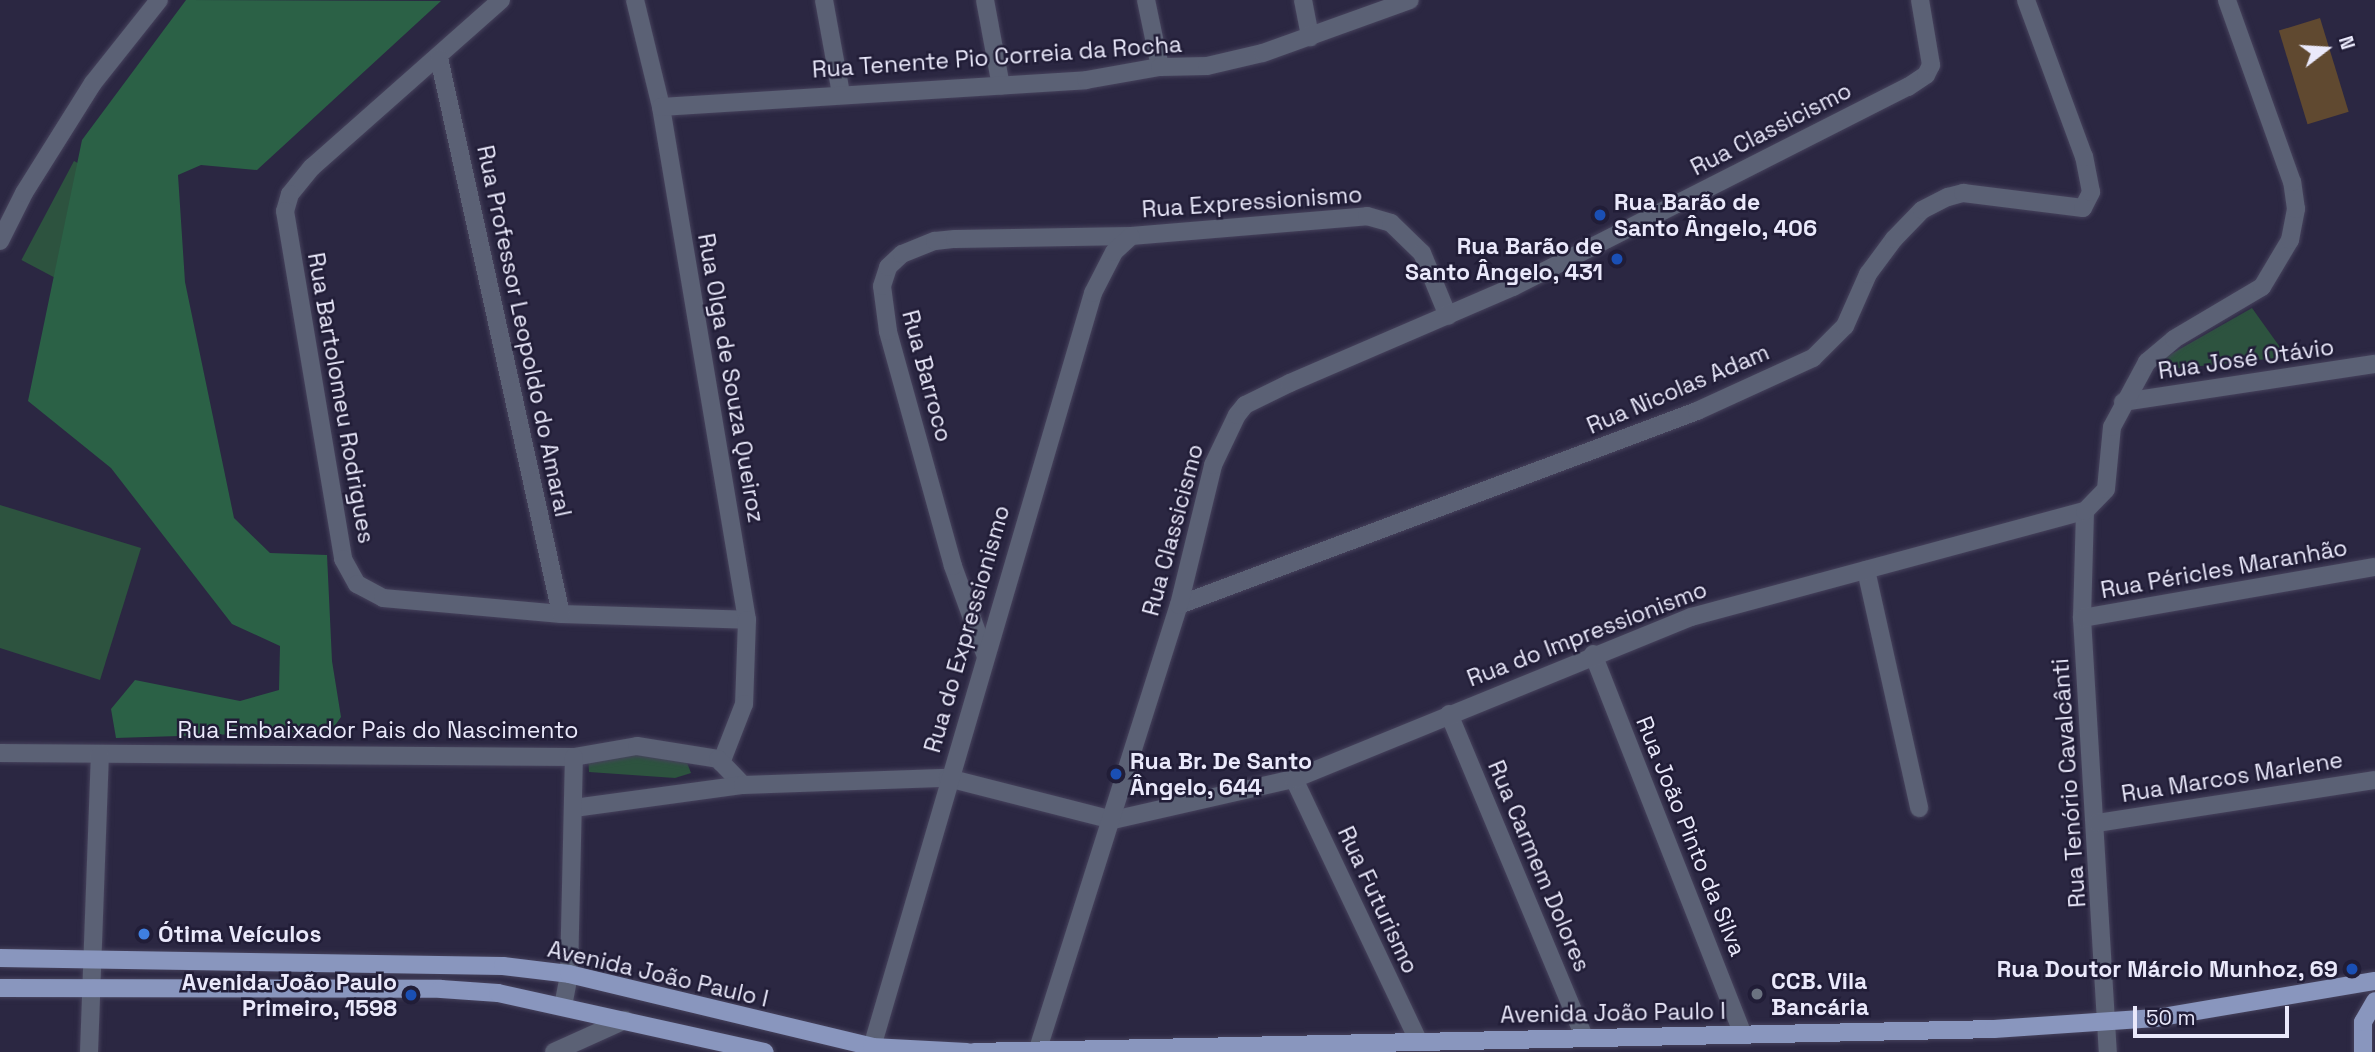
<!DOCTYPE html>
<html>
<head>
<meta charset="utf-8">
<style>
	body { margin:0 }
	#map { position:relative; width:2375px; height:1052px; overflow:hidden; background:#2b2742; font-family:"Space Grotesk",sans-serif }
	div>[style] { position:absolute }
	.green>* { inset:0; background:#2d533f; transform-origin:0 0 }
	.forest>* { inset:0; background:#2b6146 }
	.building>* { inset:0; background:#604930; transform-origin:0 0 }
	.roads { filter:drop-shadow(0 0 2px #46425c) drop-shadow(0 0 2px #46425c) }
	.minor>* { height:18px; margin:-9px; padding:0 9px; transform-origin:9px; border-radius:9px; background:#5b6175 }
	.major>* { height:18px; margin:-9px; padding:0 9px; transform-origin:9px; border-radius:9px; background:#8996be }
	.dots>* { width:19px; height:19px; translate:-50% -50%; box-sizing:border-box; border:4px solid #211d37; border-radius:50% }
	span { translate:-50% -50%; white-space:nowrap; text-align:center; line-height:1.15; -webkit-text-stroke:5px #211d37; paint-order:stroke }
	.street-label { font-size:23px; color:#eae9fb }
	.poi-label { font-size:23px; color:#eae9fb; font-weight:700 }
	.left { translate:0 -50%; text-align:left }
	.right { translate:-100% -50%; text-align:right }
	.north { position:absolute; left:2291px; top:14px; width:70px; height:70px; -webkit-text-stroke:5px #211d37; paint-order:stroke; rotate:73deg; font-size:19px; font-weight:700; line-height:28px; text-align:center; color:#eae9fb }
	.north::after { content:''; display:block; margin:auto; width:24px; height:32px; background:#eae9fb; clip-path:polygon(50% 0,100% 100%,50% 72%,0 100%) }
	.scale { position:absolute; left:2133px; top:1006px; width:156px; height:32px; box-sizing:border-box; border:4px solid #eae9fb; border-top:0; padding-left:9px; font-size:21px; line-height:24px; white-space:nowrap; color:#eae9fb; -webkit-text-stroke:5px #211d37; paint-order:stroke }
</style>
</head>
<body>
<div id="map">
	<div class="green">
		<i style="left:74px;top:161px;width:61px;height:112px;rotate:28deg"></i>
		<i style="clip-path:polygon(2252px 308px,2287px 357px,2162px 370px,2157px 362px)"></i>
		<i style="clip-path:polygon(0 505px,141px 548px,100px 680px,0 648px)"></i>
		<i style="clip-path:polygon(588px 754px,684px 755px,691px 773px,675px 778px,589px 772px)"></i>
	</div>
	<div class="forest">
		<i style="clip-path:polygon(186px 0,441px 1px,257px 170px,201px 165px,178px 175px,185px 282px,234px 518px,270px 553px,327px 555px,332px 661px,341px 717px,331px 731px,116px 738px,111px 709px,135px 680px,240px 701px,279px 690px,280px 646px,232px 624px,111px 468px,28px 401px,82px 140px)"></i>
	</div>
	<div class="building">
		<i style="left:2320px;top:18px;width:98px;height:43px;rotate:73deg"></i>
	</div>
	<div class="roads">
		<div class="minor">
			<i style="left:501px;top:0;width:252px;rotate:138.5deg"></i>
			<i style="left:312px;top:167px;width:35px;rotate:129deg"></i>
			<i style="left:290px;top:194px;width:18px;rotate:106deg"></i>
			<i style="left:285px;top:211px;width:353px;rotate:80.5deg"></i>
			<i style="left:343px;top:559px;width:29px;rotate:61deg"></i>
			<i style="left:357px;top:584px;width:30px;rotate:28deg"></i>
			<i style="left:383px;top:598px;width:179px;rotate:5.1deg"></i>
			<i style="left:561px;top:614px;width:186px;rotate:1.8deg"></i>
			<i style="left:635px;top:0;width:110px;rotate:76.3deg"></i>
			<i style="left:661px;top:107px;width:520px;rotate:80.48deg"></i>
			<i style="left:747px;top:620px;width:84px;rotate:92deg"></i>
			<i style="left:744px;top:704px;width:63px;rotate:111.3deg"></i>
			<i style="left:824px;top:0;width:96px;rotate:79.7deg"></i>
			<i style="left:985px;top:0;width:87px;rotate:79.5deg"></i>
			<i style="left:1146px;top:0;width:68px;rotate:78.2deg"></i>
			<i style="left:1303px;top:0;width:38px;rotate:79deg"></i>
			<i style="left:439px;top:58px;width:569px;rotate:77.62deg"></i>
			<i style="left:661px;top:107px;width:426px;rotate:-3.6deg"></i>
			<i style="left:1086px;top:80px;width:75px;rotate:-10deg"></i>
			<i style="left:1160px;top:67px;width:47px;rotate:-1.2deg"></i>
			<i style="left:1207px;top:66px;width:57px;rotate:-13.1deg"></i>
			<i style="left:1263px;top:53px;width:156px;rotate:-19.8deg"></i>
			<i style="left:0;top:241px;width:54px;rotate:-63.4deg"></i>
			<i style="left:24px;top:193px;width:130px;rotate:-57.9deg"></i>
			<i style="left:93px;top:83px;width:106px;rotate:-51.5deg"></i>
			<i style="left:2123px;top:402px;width:255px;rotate:-8.6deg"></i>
			<i style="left:2085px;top:511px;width:107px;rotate:91.6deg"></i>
			<i style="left:2082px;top:618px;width:435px;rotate:86.6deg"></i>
			<i style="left:1866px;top:570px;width:244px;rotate:77.4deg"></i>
			<i style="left:1179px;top:605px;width:553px;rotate:-20.53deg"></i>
			<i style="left:1697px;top:411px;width:128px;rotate:-24.6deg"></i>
			<i style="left:1813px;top:358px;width:45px;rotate:-45deg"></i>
			<i style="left:1845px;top:326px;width:57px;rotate:-66.1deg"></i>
			<i style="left:1868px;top:274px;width:44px;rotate:-53.4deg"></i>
			<i style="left:1894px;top:239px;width:40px;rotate:-46deg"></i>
			<i style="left:1922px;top:210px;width:29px;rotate:-27deg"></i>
			<i style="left:1948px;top:197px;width:16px;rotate:-15deg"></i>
			<i style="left:1963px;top:193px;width:121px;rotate:7.1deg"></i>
			<i style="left:2083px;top:208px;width:18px;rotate:-63deg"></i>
			<i style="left:2091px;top:192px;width:36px;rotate:-101deg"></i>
			<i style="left:2084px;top:157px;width:167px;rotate:-110.3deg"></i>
			<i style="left:2082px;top:618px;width:297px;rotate:-9.9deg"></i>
			<i style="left:985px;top:654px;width:94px;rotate:-110deg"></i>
			<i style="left:953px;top:566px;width:244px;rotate:-105.5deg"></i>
			<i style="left:888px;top:331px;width:45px;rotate:-97.6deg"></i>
			<i style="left:882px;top:286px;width:20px;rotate:-72deg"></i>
			<i style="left:888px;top:267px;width:19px;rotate:-43deg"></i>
			<i style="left:902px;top:254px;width:35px;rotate:-22deg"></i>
			<i style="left:935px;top:241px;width:20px;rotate:-6deg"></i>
			<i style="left:955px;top:239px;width:176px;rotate:-1deg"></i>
			<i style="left:1131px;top:236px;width:237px;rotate:-4.8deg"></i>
			<i style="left:1367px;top:216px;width:25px;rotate:16deg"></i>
			<i style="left:1391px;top:223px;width:43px;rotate:44.1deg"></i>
			<i style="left:1422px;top:253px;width:68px;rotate:67.6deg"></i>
			<i style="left:1593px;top:654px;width:409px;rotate:68.5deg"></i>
			<i style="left:1449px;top:714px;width:350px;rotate:67.3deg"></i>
			<i style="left:0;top:753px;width:574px;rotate:0.4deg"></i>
			<i style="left:574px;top:757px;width:64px;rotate:-9.9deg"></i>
			<i style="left:637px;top:746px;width:82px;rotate:9.1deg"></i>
			<i style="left:718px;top:759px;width:36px;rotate:46deg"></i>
			<i style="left:1294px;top:779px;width:291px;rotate:64.6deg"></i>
			<i style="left:574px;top:808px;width:171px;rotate:-7.8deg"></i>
			<i style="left:743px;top:785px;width:205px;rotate:-2deg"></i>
			<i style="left:948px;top:778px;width:170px;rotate:14.3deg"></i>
			<i style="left:1113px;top:820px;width:186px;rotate:-12.8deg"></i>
			<i style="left:1294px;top:779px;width:429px;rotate:-22.2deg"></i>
			<i style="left:1691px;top:617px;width:408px;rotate:-15.1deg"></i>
			<i style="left:2085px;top:511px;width:30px;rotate:-46deg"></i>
			<i style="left:2106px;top:489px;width:62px;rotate:-84.5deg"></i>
			<i style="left:2112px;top:427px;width:74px;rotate:-61.7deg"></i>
			<i style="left:2147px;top:362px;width:35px;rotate:-40deg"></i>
			<i style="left:2174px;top:339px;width:102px;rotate:-30.6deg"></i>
			<i style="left:2262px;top:287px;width:55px;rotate:-59.2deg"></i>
			<i style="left:2290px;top:240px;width:32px;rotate:-79deg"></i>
			<i style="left:2296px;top:209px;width:27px;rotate:-98deg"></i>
			<i style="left:2292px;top:182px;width:193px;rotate:-109.7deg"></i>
			<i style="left:2097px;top:823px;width:281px;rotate:-8.8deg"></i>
			<i style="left:563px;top:1006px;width:33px;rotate:-79deg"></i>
			<i style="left:569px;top:974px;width:217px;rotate:-88.7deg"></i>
			<i style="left:872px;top:1047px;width:786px;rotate:-73.66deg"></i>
			<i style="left:1093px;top:293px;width:46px;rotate:-62.9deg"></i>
			<i style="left:1114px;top:252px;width:23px;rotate:-43deg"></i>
			<i style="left:89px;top:1052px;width:298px;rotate:-87.9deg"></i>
			<i style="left:554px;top:1052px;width:78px;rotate:-24.3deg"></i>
			<i style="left:1037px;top:1052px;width:469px;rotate:-72.4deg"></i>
			<i style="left:1179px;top:605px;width:144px;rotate:-76.3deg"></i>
			<i style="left:1213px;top:465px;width:55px;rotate:-64.4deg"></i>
			<i style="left:1237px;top:415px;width:13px;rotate:-51deg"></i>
			<i style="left:1245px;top:405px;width:50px;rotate:-26.1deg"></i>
			<i style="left:1290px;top:383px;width:243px;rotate:-23.3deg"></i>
			<i style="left:1513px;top:287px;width:443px;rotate:-26.9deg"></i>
			<i style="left:1908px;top:87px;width:22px;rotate:-34deg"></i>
			<i style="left:1926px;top:75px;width:11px;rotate:-63deg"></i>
			<i style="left:1931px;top:65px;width:66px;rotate:-99.6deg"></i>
		</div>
		<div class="major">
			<i style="left:0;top:958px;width:503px;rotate:0.91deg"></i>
			<i style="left:503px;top:966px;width:66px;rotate:6.9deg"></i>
			<i style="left:569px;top:974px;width:312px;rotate:13.5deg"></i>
			<i style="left:872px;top:1047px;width:95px;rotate:3deg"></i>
			<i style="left:0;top:988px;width:441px;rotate:0.1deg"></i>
			<i style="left:441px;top:989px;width:57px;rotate:4deg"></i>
			<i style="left:498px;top:993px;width:273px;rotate:12.5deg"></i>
			<i style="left:974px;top:1052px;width:1020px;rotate:-1.29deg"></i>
			<i style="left:1994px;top:1029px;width:162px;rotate:-3.9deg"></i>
			<i style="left:2156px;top:1018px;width:222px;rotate:-9.6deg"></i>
			<i style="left:2363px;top:1052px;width:30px;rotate:-90deg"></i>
			<i style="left:2363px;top:1022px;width:24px;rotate:-60deg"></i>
		</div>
	</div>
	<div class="dots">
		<i style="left:1600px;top:215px;background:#1a4fb4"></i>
		<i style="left:1617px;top:259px;background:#1a4fb4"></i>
		<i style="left:1116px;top:774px;background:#1a4fb4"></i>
		<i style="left:144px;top:934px;background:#3f7fe0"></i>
		<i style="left:2352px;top:969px;background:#1a4fb4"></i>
		<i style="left:1757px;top:994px;background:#6b7280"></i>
		<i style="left:411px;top:995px;background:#1a4fb4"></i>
	</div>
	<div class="street-label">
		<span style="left:997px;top:57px;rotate:-4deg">Rua Tenente Pio Correia da Rocha</span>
		<span style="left:1771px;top:129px;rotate:-27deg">Rua Classicismo</span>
		<span style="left:1252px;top:202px;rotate:-4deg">Rua Expressionismo</span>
		<span style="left:524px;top:331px;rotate:78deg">Rua Professor Leopoldo do Amaral</span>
		<span style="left:2246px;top:359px;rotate:-8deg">Rua José Otávio</span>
		<span style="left:927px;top:376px;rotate:75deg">Rua Barroco</span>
		<span style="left:731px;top:378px;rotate:80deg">Rua Olga de Souza Queiroz</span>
		<span style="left:1678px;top:389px;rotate:-23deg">Rua Nicolas Adam</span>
		<span style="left:341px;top:398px;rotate:80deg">Rua Bartolomeu Rodrigues</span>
		<span style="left:1173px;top:530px;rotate:-75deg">Rua Classicismo</span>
		<span style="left:2224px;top:569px;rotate:-10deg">Rua Péricles Maranhão</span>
		<span style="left:967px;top:629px;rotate:-74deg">Rua do Expressionismo</span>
		<span style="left:1587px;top:634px;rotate:-21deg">Rua do Impressionismo</span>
		<span style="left:378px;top:730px">Rua Embaixador Pais do Nascimento</span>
		<span style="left:2232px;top:777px;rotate:-9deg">Rua Marcos Marlene</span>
		<span style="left:2069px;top:783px;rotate:-94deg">Rua Tenório Cavalcânti</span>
		<span style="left:1691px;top:836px;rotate:68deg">Rua João Pinto da Silva</span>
		<span style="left:1539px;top:866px;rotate:67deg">Rua Carmem Dolores</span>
		<span style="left:1378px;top:900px;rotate:65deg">Rua Futurismo</span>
		<span style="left:658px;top:974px;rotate:13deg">Avenida João Paulo I</span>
		<span style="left:1613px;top:1013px;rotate:-1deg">Avenida João Paulo I</span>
	</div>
	<div class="poi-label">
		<span class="left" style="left:1614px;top:215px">Rua Barão de<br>Santo Ângelo, 406</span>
		<span class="right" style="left:1603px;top:259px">Rua Barão de<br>Santo Ângelo, 431</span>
		<span class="left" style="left:1130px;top:774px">Rua Br. De Santo<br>Ângelo, 644</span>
		<span class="left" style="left:158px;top:934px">Ótima Veículos</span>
		<span class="right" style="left:2338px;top:969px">Rua Doutor Márcio Munhoz, 69</span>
		<span class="left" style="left:1771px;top:994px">CCB. Vila<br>Bancária</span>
		<span class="right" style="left:397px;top:995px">Avenida João Paulo<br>Primeiro, 1598</span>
	</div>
	<div class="north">N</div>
	<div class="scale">50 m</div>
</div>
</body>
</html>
